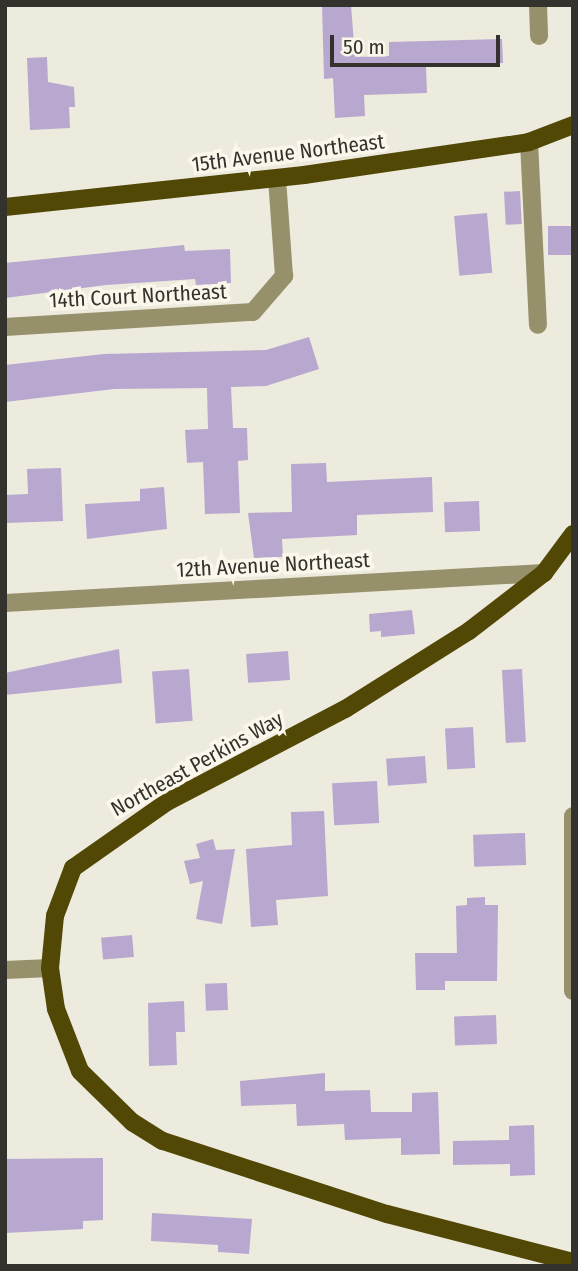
<!DOCTYPE html>
<html>
<head>
<meta charset="utf-8">
<style>
	body { margin:0 }
	#map { position:relative; width:578px; height:1271px; overflow:hidden; background:#edeade; font-family:"Fira Sans Condensed",sans-serif }
	div>[style] { position:absolute }
	.building>* { inset:0; background:#b8a8cf; transform-origin:0 0 }
	.minor>* { height:18px; margin:-9px; padding:0 9px; transform-origin:9px; border-radius:9px; background:#97916b }
	.major>* { height:18px; margin:-9px; padding:0 9px; transform-origin:9px; border-radius:9px; background:#524805 }
	span { translate:-50% -50%; white-space:nowrap; text-align:center; line-height:1.15; -webkit-text-stroke:7px #fbf7eb; paint-order:stroke }
	.street-label { font-size:21px; color:#33322d }
	.frame { position:absolute; inset:0; border:7px solid #33322d; pointer-events:none }
	.scale { position:absolute; left:330px; top:35px; width:170px; height:32px; box-sizing:border-box; border:4px solid #33322d; border-top:0; padding-left:9px; font-size:21px; line-height:24px; white-space:nowrap; color:#33322d; -webkit-text-stroke:5px #fbf7eb; paint-order:stroke }
</style>
</head>
<body>
<div id="map">
	<div class="building">
		<i style="clip-path:polygon(322px 5px,351px 5px,355px 57px,389px 56px,389px 42px,502px 39px,503px 63px,426px 67px,427px 93px,364px 95px,365px 116px,335px 118px,333px 78px,324px 79px)"></i>
		<i style="clip-path:polygon(47px 57px,48px 82px,74px 87px,75px 107px,69px 107px,70px 128px,30px 130px,27px 58px)"></i>
		<i style="left:520px;top:191px;width:33px;height:16px;rotate:87deg"></i>
		<i style="left:487px;top:213px;width:60px;height:33px;rotate:85deg"></i>
		<i style="left:573px;top:226px;width:29px;height:25px;rotate:90deg"></i>
		<i style="clip-path:polygon(184px 245px,185px 251px,230px 249px,231px 283px,196px 285px,195px 279px,106px 285px,5px 298px,5px 263px)"></i>
		<i style="clip-path:polygon(309px 337px,319px 369px,266px 386px,231px 387px,233px 428px,247px 428px,248px 460px,238px 461px,240px 513px,205px 514px,203px 462px,187px 463px,185px 430px,208px 429px,207px 388px,114px 389px,5px 402px,5px 365px,104px 354px,266px 350px)"></i>
		<i style="clip-path:polygon(326px 463px,327px 482px,432px 477px,433px 512px,357px 515px,357px 535px,282px 539px,283px 557px,254px 558px,248px 513px,292px 512px,291px 464px)"></i>
		<i style="clip-path:polygon(61px 468px,63px 521px,5px 523px,5px 495px,28px 494px,27px 469px)"></i>
		<i style="clip-path:polygon(164px 487px,167px 529px,87px 539px,85px 504px,140px 501px,140px 489px)"></i>
		<i style="left:479px;top:501px;width:30px;height:35px;rotate:88deg"></i>
		<i style="clip-path:polygon(412px 610px,415px 634px,381px 637px,381px 631px,370px 632px,369px 614px)"></i>
		<i style="clip-path:polygon(119px 649px,122px 683px,5px 695px,5px 673px)"></i>
		<i style="left:288px;top:651px;width:29px;height:42px;rotate:86deg"></i>
		<i style="left:189px;top:669px;width:52px;height:37px;rotate:86deg"></i>
		<i style="left:522px;top:669px;width:73px;height:20px;rotate:87deg"></i>
		<i style="left:473px;top:727px;width:41px;height:28px;rotate:87deg"></i>
		<i style="left:425px;top:756px;width:27px;height:39px;rotate:86deg"></i>
		<i style="left:377px;top:781px;width:42px;height:45px;rotate:87deg"></i>
		<i style="clip-path:polygon(324px 811px,328px 896px,276px 900px,278px 925px,251px 927px,246px 849px,292px 845px,291px 812px)"></i>
		<i style="left:525px;top:833px;width:32px;height:52px;rotate:88deg"></i>
		<i style="clip-path:polygon(213px 839px,216px 850px,235px 849px,222px 924px,196px 919px,203px 881px,190px 884px,184px 861px,200px 858px,196px 844px)"></i>
		<i style="clip-path:polygon(485px 897px,485px 905px,498px 905px,497px 981px,445px 981px,445px 990px,416px 990px,415px 953px,457px 953px,456px 906px,467px 905px,467px 898px)"></i>
		<i style="left:132px;top:935px;width:22px;height:31px;rotate:85deg"></i>
		<i style="left:227px;top:983px;width:27px;height:22px;rotate:88deg"></i>
		<i style="clip-path:polygon(184px 1001px,185px 1032px,176px 1032px,177px 1065px,149px 1066px,148px 1003px)"></i>
		<i style="left:496px;top:1015px;width:29px;height:42px;rotate:88deg"></i>
		<i style="clip-path:polygon(325px 1073px,325px 1091px,370px 1090px,371px 1112px,412px 1112px,412px 1093px,438px 1092px,440px 1154px,401px 1155px,401px 1138px,345px 1140px,344px 1124px,297px 1126px,296px 1104px,241px 1106px,240px 1081px)"></i>
		<i style="clip-path:polygon(534px 1125px,535px 1175px,510px 1176px,510px 1164px,453px 1165px,453px 1141px,509px 1140px,509px 1126px)"></i>
		<i style="clip-path:polygon(103px 1158px,103px 1220px,83px 1221px,83px 1229px,5px 1233px,5px 1159px)"></i>
		<i style="clip-path:polygon(152px 1213px,252px 1219px,249px 1254px,218px 1252px,218px 1245px,151px 1241px)"></i>
	</div>
	<div class="minor">
		<i style="left:538px;top:5px;width:31px;rotate:88deg"></i>
		<i style="left:529px;top:142px;width:183px;rotate:87.2deg"></i>
		<i style="left:5px;top:327px;width:248px;rotate:-3.5deg"></i>
		<i style="left:253px;top:312px;width:48px;rotate:-49.3deg"></i>
		<i style="left:284px;top:276px;width:97px;rotate:-94.1deg"></i>
		<i style="left:5px;top:603px;width:540px;rotate:-3.19deg"></i>
		<i style="left:573px;top:816px;width:175px;rotate:90deg"></i>
		<i style="left:5px;top:970px;width:45px;rotate:-2.5deg"></i>
	</div>
	<div class="major">
		<i style="left:5px;top:207px;width:301px;rotate:-6.1deg"></i>
		<i style="left:304px;top:175px;width:227px;rotate:-8.3deg"></i>
		<i style="left:529px;top:142px;width:47px;rotate:-21.1deg"></i>
		<i style="left:573px;top:534px;width:49px;rotate:126.6deg"></i>
		<i style="left:544px;top:573px;width:95px;rotate:142.3deg"></i>
		<i style="left:469px;top:631px;width:146px;rotate:147.8deg"></i>
		<i style="left:345px;top:709px;width:201px;rotate:152.4deg"></i>
		<i style="left:167px;top:802px;width:115px;rotate:144.9deg"></i>
		<i style="left:73px;top:868px;width:51px;rotate:110.6deg"></i>
		<i style="left:55px;top:916px;width:52px;rotate:95.5deg"></i>
		<i style="left:50px;top:968px;width:41px;rotate:81.7deg"></i>
		<i style="left:56px;top:1009px;width:66px;rotate:68.8deg"></i>
		<i style="left:80px;top:1071px;width:73px;rotate:44.4deg"></i>
		<i style="left:132px;top:1122px;width:36px;rotate:32deg"></i>
		<i style="left:163px;top:1141px;width:236px;rotate:18.1deg"></i>
		<i style="left:387px;top:1214px;width:192px;rotate:14.5deg"></i>
	</div>
	<div class="street-label">
		<span style="left:288px;top:153px;rotate:-7deg">15th Avenue Northeast</span>
		<span style="left:138px;top:296px;rotate:-3deg">14th Court Northeast</span>
		<span style="left:273px;top:565px;rotate:-3deg">12th Avenue Northeast</span>
		<span style="left:197px;top:764px;rotate:-29deg">Northeast Perkins Way</span>
	</div>
	<div class="frame"></div>
	<div class="scale">50 m</div>
</div>
</body>
</html>
